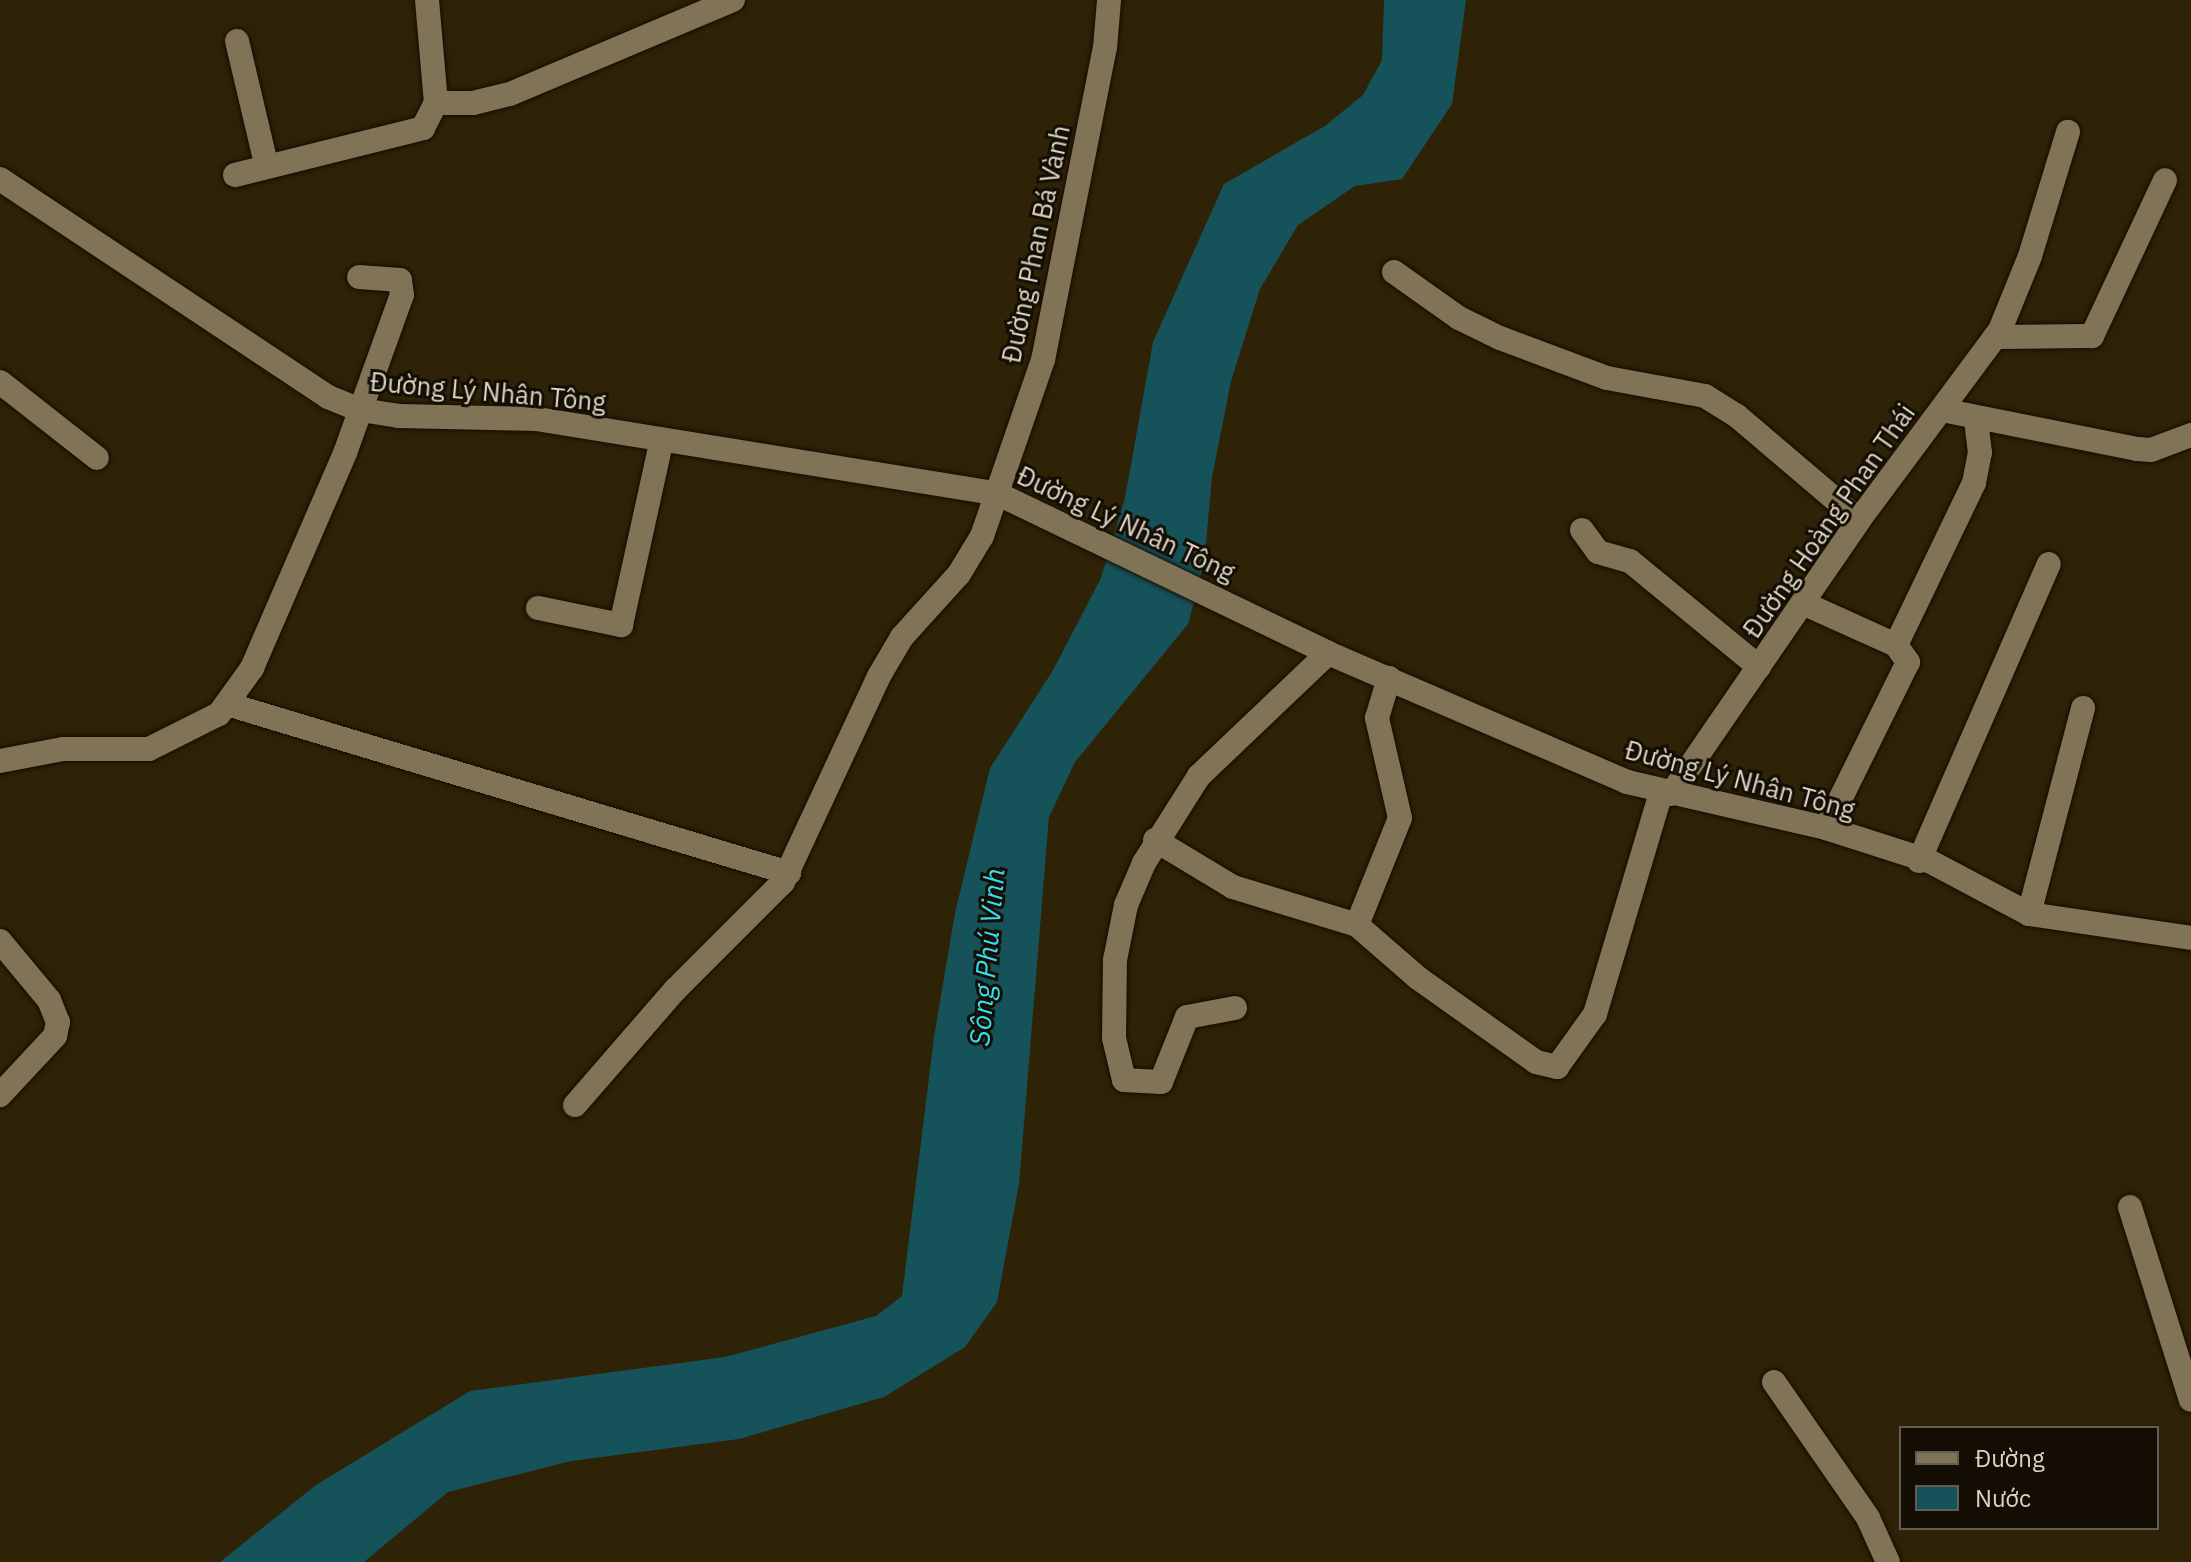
<!DOCTYPE html>
<html>
<head>
<meta charset="utf-8">
<style>
	body { margin:0 }
	#map { position:relative; width:2191px; height:1562px; overflow:hidden; background:#2f2307; font-family:"IBM Plex Sans",sans-serif }
	div>[style] { position:absolute }
	.water>* { inset:0; background:#15525a }
	.roads { filter:drop-shadow(0 0 2px #170c00) drop-shadow(0 0 2px #170c00) }
	.minor>* { height:24px; margin:-12px; padding:0 12px; transform-origin:12px; border-radius:12px; background:#817356 }
	span { translate:-50% -50%; white-space:nowrap; text-align:center; line-height:1.15; -webkit-text-stroke:6px #130d04; paint-order:stroke }
	.street-label { font-size:26px; color:#dbd4c4 }
	.water-label { font-size:28px; color:#35ddf1; font-style:italic }
	.legend { position:absolute; left:1899px; top:1426px; width:260px; height:104px; box-sizing:border-box; background:#130d04; border:2px solid #635d51; margin:0; padding:10px 14px; list-style:none; font-size:24px; color:#dbd4c4 }
	.legend li { display:flex; align-items:center; gap:16px; height:40px }
	.legend b { width:40px; border:2px solid #635d51 }
</style>
</head>
<body>
<div id="map">
	<div class="water">
		<i style="clip-path:polygon(1384px 0,1466px 0,1452px 104px,1402px 179px,1355px 186px,1298px 225px,1260px 289px,1231px 381px,1212px 477px,1204px 564px,1188px 624px,1075px 762px,1049px 817px,1019px 1184px,997px 1302px,965px 1347px,884px 1397px,739px 1439px,571px 1461px,448px 1492px,364px 1562px,220px 1562px,316px 1485px,470px 1391px,725px 1357px,876px 1316px,902px 1296px,934px 1037px,955px 913px,990px 768px,1052px 672px,1101px 578px,1125px 498px,1153px 342px,1224px 184px,1325px 126px,1363px 95px,1382px 60px)"></i>
	</div>
	<div class="roads">
		<div class="minor">
			<i style="left:237px;top:41px;width:126px;rotate:76.7deg"></i>
			<i style="left:436px;top:103px;width:37px"></i>
			<i style="left:473px;top:103px;width:38px;rotate:-14deg"></i>
			<i style="left:510px;top:94px;width:242px;rotate:-22.9deg"></i>
			<i style="left:235px;top:175px;width:194px;rotate:-14deg"></i>
			<i style="left:423px;top:128px;width:28px;rotate:-63deg"></i>
			<i style="left:436px;top:103px;width:103px;rotate:-95deg"></i>
			<i style="left:0;top:179px;width:394px;rotate:33.6deg"></i>
			<i style="left:328px;top:397px;width:35px;rotate:22deg"></i>
			<i style="left:361px;top:410px;width:38px;rotate:9deg"></i>
			<i style="left:399px;top:416px;width:138px;rotate:1.2deg"></i>
			<i style="left:537px;top:419px;width:467px;rotate:9.2deg"></i>
			<i style="left:998px;top:494px;width:366px;rotate:25.7deg"></i>
			<i style="left:1328px;top:653px;width:326px;rotate:23.3deg"></i>
			<i style="left:1627px;top:782px;width:204px;rotate:13deg"></i>
			<i style="left:1826px;top:828px;width:108px;rotate:17.8deg"></i>
			<i style="left:1929px;top:861px;width:113px;rotate:27.9deg"></i>
			<i style="left:2029px;top:914px;width:164px;rotate:8.4deg"></i>
			<i style="left:1394px;top:272px;width:80px;rotate:35.3deg"></i>
			<i style="left:1459px;top:318px;width:46px;rotate:26deg"></i>
			<i style="left:1500px;top:338px;width:114px;rotate:20.5deg"></i>
			<i style="left:1607px;top:378px;width:100px;rotate:10.4deg"></i>
			<i style="left:1705px;top:396px;width:38px;rotate:32deg"></i>
			<i style="left:1737px;top:416px;width:160px;rotate:40.4deg"></i>
			<i style="left:1995px;top:337px;width:97px;rotate:-0.6deg"></i>
			<i style="left:2092px;top:336px;width:172px;rotate:-64.9deg"></i>
			<i style="left:0;top:382px;width:123px;rotate:38.1deg"></i>
			<i style="left:1942px;top:410px;width:199px;rotate:11.3deg"></i>
			<i style="left:2137px;top:449px;width:14px;rotate:4deg"></i>
			<i style="left:2151px;top:450px;width:43px;rotate:-20.6deg"></i>
			<i style="left:1582px;top:530px;width:27px;rotate:54deg"></i>
			<i style="left:1598px;top:552px;width:33px;rotate:16deg"></i>
			<i style="left:1630px;top:561px;width:167px;rotate:39.4deg"></i>
			<i style="left:1805px;top:604px;width:100px;rotate:24.3deg"></i>
			<i style="left:1896px;top:645px;width:21px;rotate:55deg"></i>
			<i style="left:1908px;top:662px;width:185px;rotate:116.3deg"></i>
			<i style="left:538px;top:608px;width:85px;rotate:11.6deg"></i>
			<i style="left:621px;top:625px;width:190px;rotate:-77.6deg"></i>
			<i style="left:1896px;top:645px;width:180px;rotate:-64.3deg"></i>
			<i style="left:1974px;top:483px;width:31px;rotate:-79deg"></i>
			<i style="left:1980px;top:453px;width:35px;rotate:-97deg"></i>
			<i style="left:227px;top:704px;width:587px;rotate:16.74deg"></i>
			<i style="left:0;top:761px;width:64px;rotate:-10.8deg"></i>
			<i style="left:63px;top:749px;width:86px"></i>
			<i style="left:149px;top:749px;width:78px;rotate:-26.6deg"></i>
			<i style="left:219px;top:714px;width:57px;rotate:-54.3deg"></i>
			<i style="left:252px;top:668px;width:234px;rotate:-66.6deg"></i>
			<i style="left:345px;top:453px;width:168px;rotate:-70.2deg"></i>
			<i style="left:402px;top:295px;width:15px;rotate:-98deg"></i>
			<i style="left:400px;top:280px;width:41px;rotate:-175.8deg"></i>
			<i style="left:1671px;top:794px;width:332px;rotate:-55.5deg"></i>
			<i style="left:1859px;top:520px;width:237px;rotate:-53.4deg"></i>
			<i style="left:2000px;top:330px;width:80px;rotate:-67.9deg"></i>
			<i style="left:2030px;top:256px;width:130px;rotate:-73deg"></i>
			<i style="left:1155px;top:840px;width:91px;rotate:31.1deg"></i>
			<i style="left:1233px;top:887px;width:130px;rotate:17deg"></i>
			<i style="left:1357px;top:925px;width:81px;rotate:41deg"></i>
			<i style="left:1418px;top:978px;width:145px;rotate:35.4deg"></i>
			<i style="left:1536px;top:1062px;width:22px;rotate:13deg"></i>
			<i style="left:1557px;top:1067px;width:65px;rotate:-54.4deg"></i>
			<i style="left:1595px;top:1014px;width:232px;rotate:-73.4deg"></i>
			<i style="left:1919px;top:861px;width:324px;rotate:-66.4deg"></i>
			<i style="left:2029px;top:914px;width:213px;rotate:-75.3deg"></i>
			<i style="left:1357px;top:925px;width:115px;rotate:-68.1deg"></i>
			<i style="left:1400px;top:818px;width:103px;rotate:-103deg"></i>
			<i style="left:1377px;top:718px;width:42px;rotate:-73.3deg"></i>
			<i style="left:0;top:941px;width:77px;rotate:50.3deg"></i>
			<i style="left:49px;top:1000px;width:24px;rotate:68deg"></i>
			<i style="left:58px;top:1022px;width:14px;rotate:102deg"></i>
			<i style="left:55px;top:1036px;width:81px;rotate:133deg"></i>
			<i style="left:1235px;top:1008px;width:49px;rotate:169.4deg"></i>
			<i style="left:1187px;top:1017px;width:70px;rotate:111.8deg"></i>
			<i style="left:1161px;top:1082px;width:37px;rotate:-177deg"></i>
			<i style="left:1124px;top:1080px;width:43px;rotate:-103.4deg"></i>
			<i style="left:1114px;top:1038px;width:78px;rotate:-89.3deg"></i>
			<i style="left:1115px;top:960px;width:56px;rotate:-78.7deg"></i>
			<i style="left:1126px;top:905px;width:46px;rotate:-66.8deg"></i>
			<i style="left:1144px;top:863px;width:103px;rotate:-57.7deg"></i>
			<i style="left:1199px;top:776px;width:178px;rotate:-43.6deg"></i>
			<i style="left:575px;top:1105px;width:154px;rotate:-49deg"></i>
			<i style="left:676px;top:989px;width:151px;rotate:-45deg"></i>
			<i style="left:783px;top:882px;width:227px;rotate:-65deg"></i>
			<i style="left:879px;top:676px;width:45px;rotate:-59.5deg"></i>
			<i style="left:902px;top:637px;width:85px;rotate:-47.9deg"></i>
			<i style="left:959px;top:574px;width:44px;rotate:-58.8deg"></i>
			<i style="left:982px;top:536px;width:186px;rotate:-70.9deg"></i>
			<i style="left:1043px;top:360px;width:318px;rotate:-78.8deg"></i>
			<i style="left:1105px;top:48px;width:48px;rotate:-85.2deg"></i>
			<i style="left:2130px;top:1207px;width:202px;rotate:72.5deg"></i>
			<i style="left:1774px;top:1382px;width:165px;rotate:55.3deg"></i>
			<i style="left:1868px;top:1518px;width:48px;rotate:65.6deg"></i>
		</div>
	</div>
	<div class="street-label">
		<span style="left:1036px;top:244px;rotate:-78deg">Đường Phan Bá Vành</span>
		<span style="left:488px;top:392px;rotate:5deg">Đường Lý Nhân Tông</span>
		<span style="left:1829px;top:521px;rotate:-55deg">Đường Hoàng Phan Thái</span>
		<span style="left:1126px;top:524px;rotate:25deg">Đường Lý Nhân Tông</span>
		<span style="left:1740px;top:780px;rotate:15deg">Đường Lý Nhân Tông</span>
	</div>
	<div class="water-label">
		<span style="left:987px;top:957px;rotate:-85deg">Sông Phú Vinh</span>
	</div>
	<ul class="legend">
	<li><b style="height:10px;background:#817356"></b>Đường</li>
	<li><b style="height:22px;background:#15525a"></b>Nước</li>
	</ul>
</div>
</body>
</html>
